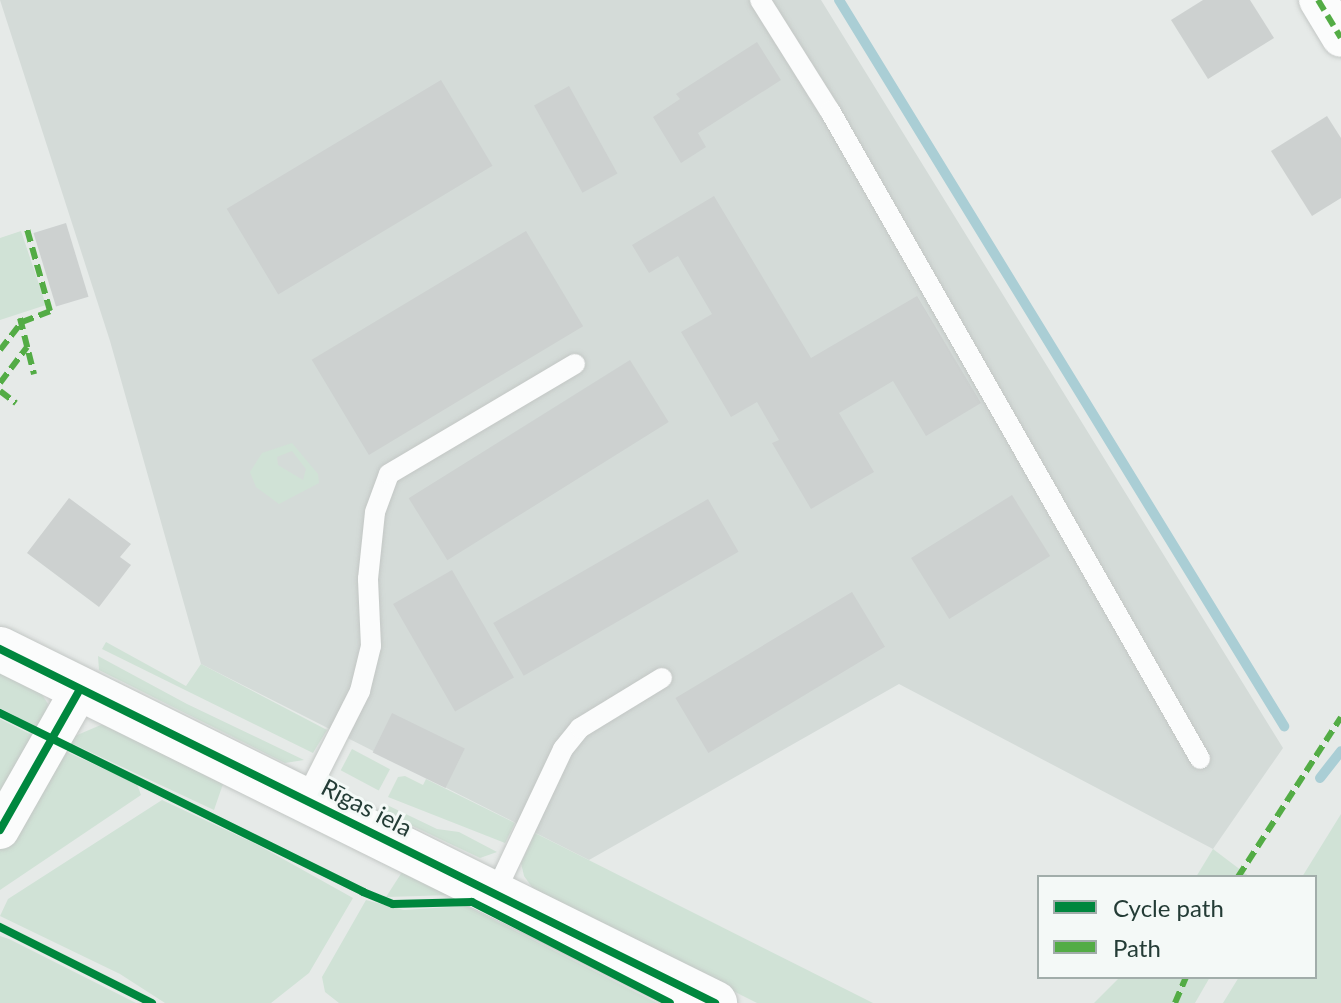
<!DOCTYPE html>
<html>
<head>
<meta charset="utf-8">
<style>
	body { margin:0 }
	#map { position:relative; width:1341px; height:1003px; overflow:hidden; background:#e6eae8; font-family:Lato,sans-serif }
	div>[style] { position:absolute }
	.built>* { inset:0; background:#d4dbd8 }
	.green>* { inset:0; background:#d0e2d6; transform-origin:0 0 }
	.stream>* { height:10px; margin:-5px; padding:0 5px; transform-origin:5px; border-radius:5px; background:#aaced5 }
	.building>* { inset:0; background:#cdd1d0; transform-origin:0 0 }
	.roads { filter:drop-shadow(0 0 2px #c3c7c5) drop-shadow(0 0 2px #c3c7c5) }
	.lane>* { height:20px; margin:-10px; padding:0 10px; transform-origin:10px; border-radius:10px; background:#fbfcfc }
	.street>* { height:38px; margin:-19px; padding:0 19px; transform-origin:19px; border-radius:19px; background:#fbfcfc }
	.secondary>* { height:44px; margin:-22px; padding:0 22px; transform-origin:22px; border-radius:22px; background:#fbfcfc }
	.quiet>* { height:6px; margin-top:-3px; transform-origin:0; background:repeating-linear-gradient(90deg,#53ac45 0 12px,transparent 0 18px) }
	.cycleway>* { height:8px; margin:-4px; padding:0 4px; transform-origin:4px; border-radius:4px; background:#00873e }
	span { translate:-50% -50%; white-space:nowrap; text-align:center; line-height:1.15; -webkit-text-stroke:6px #f4f9f7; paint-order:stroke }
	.street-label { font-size:24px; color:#243c36 }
	.legend { position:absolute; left:1037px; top:875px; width:280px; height:104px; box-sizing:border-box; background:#f4f9f7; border:2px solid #a1adaa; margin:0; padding:10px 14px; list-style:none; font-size:24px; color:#243c36 }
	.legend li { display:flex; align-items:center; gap:16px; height:40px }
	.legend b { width:40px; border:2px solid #a1adaa }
</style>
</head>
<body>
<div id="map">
	<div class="built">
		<i style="clip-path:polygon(0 0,821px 0,1283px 748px,1213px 849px,899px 684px,589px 860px,201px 664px,110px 341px)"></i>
	</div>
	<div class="green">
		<i style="clip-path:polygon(21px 231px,46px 305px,0 320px,0 238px)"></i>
		<i style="clip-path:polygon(evenodd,292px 443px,318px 474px,319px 483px,279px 504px,256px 487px,250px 472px,262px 453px,292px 443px,292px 451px,306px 469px,303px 480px,278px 465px,277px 457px,292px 451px)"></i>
		<i style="clip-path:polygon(106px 642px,186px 686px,201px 664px,327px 730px,313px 753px,102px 649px)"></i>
		<i style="clip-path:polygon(98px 656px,187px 704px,304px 760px,285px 763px,99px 670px)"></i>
		<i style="clip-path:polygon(0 667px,38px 688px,48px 704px,41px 729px,0 708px)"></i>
		<i style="clip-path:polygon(0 719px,36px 737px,0 796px)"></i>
		<i style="clip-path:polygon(103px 724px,225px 778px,214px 810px,71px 743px,75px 736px)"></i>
		<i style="left:352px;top:749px;width:43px;height:24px;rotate:28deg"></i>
		<i style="clip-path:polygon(67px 752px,137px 784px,141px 795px,0 890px,0 850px)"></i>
		<i style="clip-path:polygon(405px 776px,423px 785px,426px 779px,515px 823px,505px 843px,388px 797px,398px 777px)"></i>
		<i style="clip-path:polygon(162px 800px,258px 845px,353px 898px,309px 973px,271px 1003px,165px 1003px,120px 974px,0 916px,8px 899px)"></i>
		<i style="clip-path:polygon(385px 804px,437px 829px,459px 832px,497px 852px,480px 858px,381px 811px)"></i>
		<i style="clip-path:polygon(1341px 814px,1341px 1003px,1223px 1003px,1239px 977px,1315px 977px,1315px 877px,1302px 877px)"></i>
		<i style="clip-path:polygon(535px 833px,873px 1003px,757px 1003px,580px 914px,534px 890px,524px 876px,521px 863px)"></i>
		<i style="clip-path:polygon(1213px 849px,1250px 877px,1196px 877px)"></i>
		<i style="clip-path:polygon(404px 869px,452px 895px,386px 897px)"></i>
		<i style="clip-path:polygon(366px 900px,404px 910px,466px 906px,657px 1003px,339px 1003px,325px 992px,322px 977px)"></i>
		<i style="clip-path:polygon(0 936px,9px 939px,136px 1003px,0 1003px)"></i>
		<i style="clip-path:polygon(1120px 977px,1210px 977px,1195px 1003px,1094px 1003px)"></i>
	</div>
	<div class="stream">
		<i style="left:839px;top:0;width:852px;rotate:58.49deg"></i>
		<i style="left:1320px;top:778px;width:34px;rotate:-52deg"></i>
	</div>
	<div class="building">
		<i style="clip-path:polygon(1203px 0,1250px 0,1274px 38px,1208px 79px,1171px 20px)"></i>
		<i style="clip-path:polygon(757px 42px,781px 80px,698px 133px,706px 147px,681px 163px,653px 117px,680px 99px,676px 94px)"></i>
		<i style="left:441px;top:80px;width:100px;height:250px;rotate:59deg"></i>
		<i style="left:569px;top:86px;width:100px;height:40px;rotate:61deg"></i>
		<i style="clip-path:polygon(1327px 116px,1341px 138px,1341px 198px,1312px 216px,1271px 151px)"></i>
		<i style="clip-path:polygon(714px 196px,811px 358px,917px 296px,981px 403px,926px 436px,893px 381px,839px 413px,874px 472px,811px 509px,772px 443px,779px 440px,757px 402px,731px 417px,681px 332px,712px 314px,678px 256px,649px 273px,632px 245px)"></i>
		<i style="left:66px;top:223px;width:77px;height:34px;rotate:73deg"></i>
		<i style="left:526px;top:231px;width:111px;height:250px;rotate:59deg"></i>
		<i style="left:630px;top:360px;width:73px;height:261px;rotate:58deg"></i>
		<i style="left:1012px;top:495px;width:72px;height:119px;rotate:58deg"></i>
		<i style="clip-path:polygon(69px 498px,131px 544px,120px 557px,131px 565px,99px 607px,27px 553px)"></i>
		<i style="left:708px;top:499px;width:61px;height:248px;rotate:60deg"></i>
		<i style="left:452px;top:570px;width:124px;height:68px;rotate:60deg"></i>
		<i style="left:852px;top:592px;width:64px;height:206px;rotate:59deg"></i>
		<i style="left:392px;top:713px;width:81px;height:44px;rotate:26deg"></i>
	</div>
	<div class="roads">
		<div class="lane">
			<i style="left:760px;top:0;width:131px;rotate:57.8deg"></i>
			<i style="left:830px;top:111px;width:746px;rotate:60.27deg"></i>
			<i style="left:306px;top:798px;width:120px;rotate:-63.2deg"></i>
			<i style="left:360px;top:691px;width:46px;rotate:-76.3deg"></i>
			<i style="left:371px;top:646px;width:67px;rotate:-92.6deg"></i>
			<i style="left:368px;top:579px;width:67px;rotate:-84deg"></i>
			<i style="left:375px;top:512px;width:40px;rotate:-69.8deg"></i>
			<i style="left:389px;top:474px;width:216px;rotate:-30.6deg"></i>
			<i style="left:495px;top:893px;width:159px;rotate:-64.7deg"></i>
			<i style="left:563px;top:749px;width:27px;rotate:-51deg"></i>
			<i style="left:580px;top:728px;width:96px;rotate:-31.4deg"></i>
		</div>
		<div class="street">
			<i style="left:1318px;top:0;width:44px;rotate:58.8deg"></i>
			<i style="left:0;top:830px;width:162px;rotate:-60.4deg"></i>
		</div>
		<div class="secondary">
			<i style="left:0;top:649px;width:798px;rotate:26.34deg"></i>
		</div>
	</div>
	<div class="quiet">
		<i style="left:1318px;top:0;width:44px;rotate:58.8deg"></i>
		<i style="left:20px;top:318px;width:58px;rotate:76deg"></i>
		<i style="left:0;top:350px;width:36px;rotate:-52deg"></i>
		<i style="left:22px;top:322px;width:30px;rotate:-21deg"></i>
		<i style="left:50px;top:311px;width:85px;rotate:-105.7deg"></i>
		<i style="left:0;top:383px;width:45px;rotate:-53.1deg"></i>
		<i style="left:0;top:391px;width:20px;rotate:37deg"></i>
		<i style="left:1238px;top:877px;width:190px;rotate:-57.2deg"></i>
		<i style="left:1175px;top:1003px;width:28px;rotate:-67deg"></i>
	</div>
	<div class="cycleway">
		<i style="left:0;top:649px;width:798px;rotate:26.34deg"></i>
		<i style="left:0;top:713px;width:405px;rotate:26.2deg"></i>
		<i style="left:363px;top:892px;width:32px;rotate:22deg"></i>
		<i style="left:393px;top:904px;width:79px;rotate:-1.5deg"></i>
		<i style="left:472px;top:902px;width:222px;rotate:27deg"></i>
		<i style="left:0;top:830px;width:162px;rotate:-60.4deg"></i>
		<i style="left:0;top:927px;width:170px;rotate:26.6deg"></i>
	</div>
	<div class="street-label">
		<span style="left:367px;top:807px;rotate:27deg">Rīgas iela</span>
	</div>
	<ul class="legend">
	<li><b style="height:10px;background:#00873e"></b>Cycle path</li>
	<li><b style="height:10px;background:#53ac45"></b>Path</li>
	</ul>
</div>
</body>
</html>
